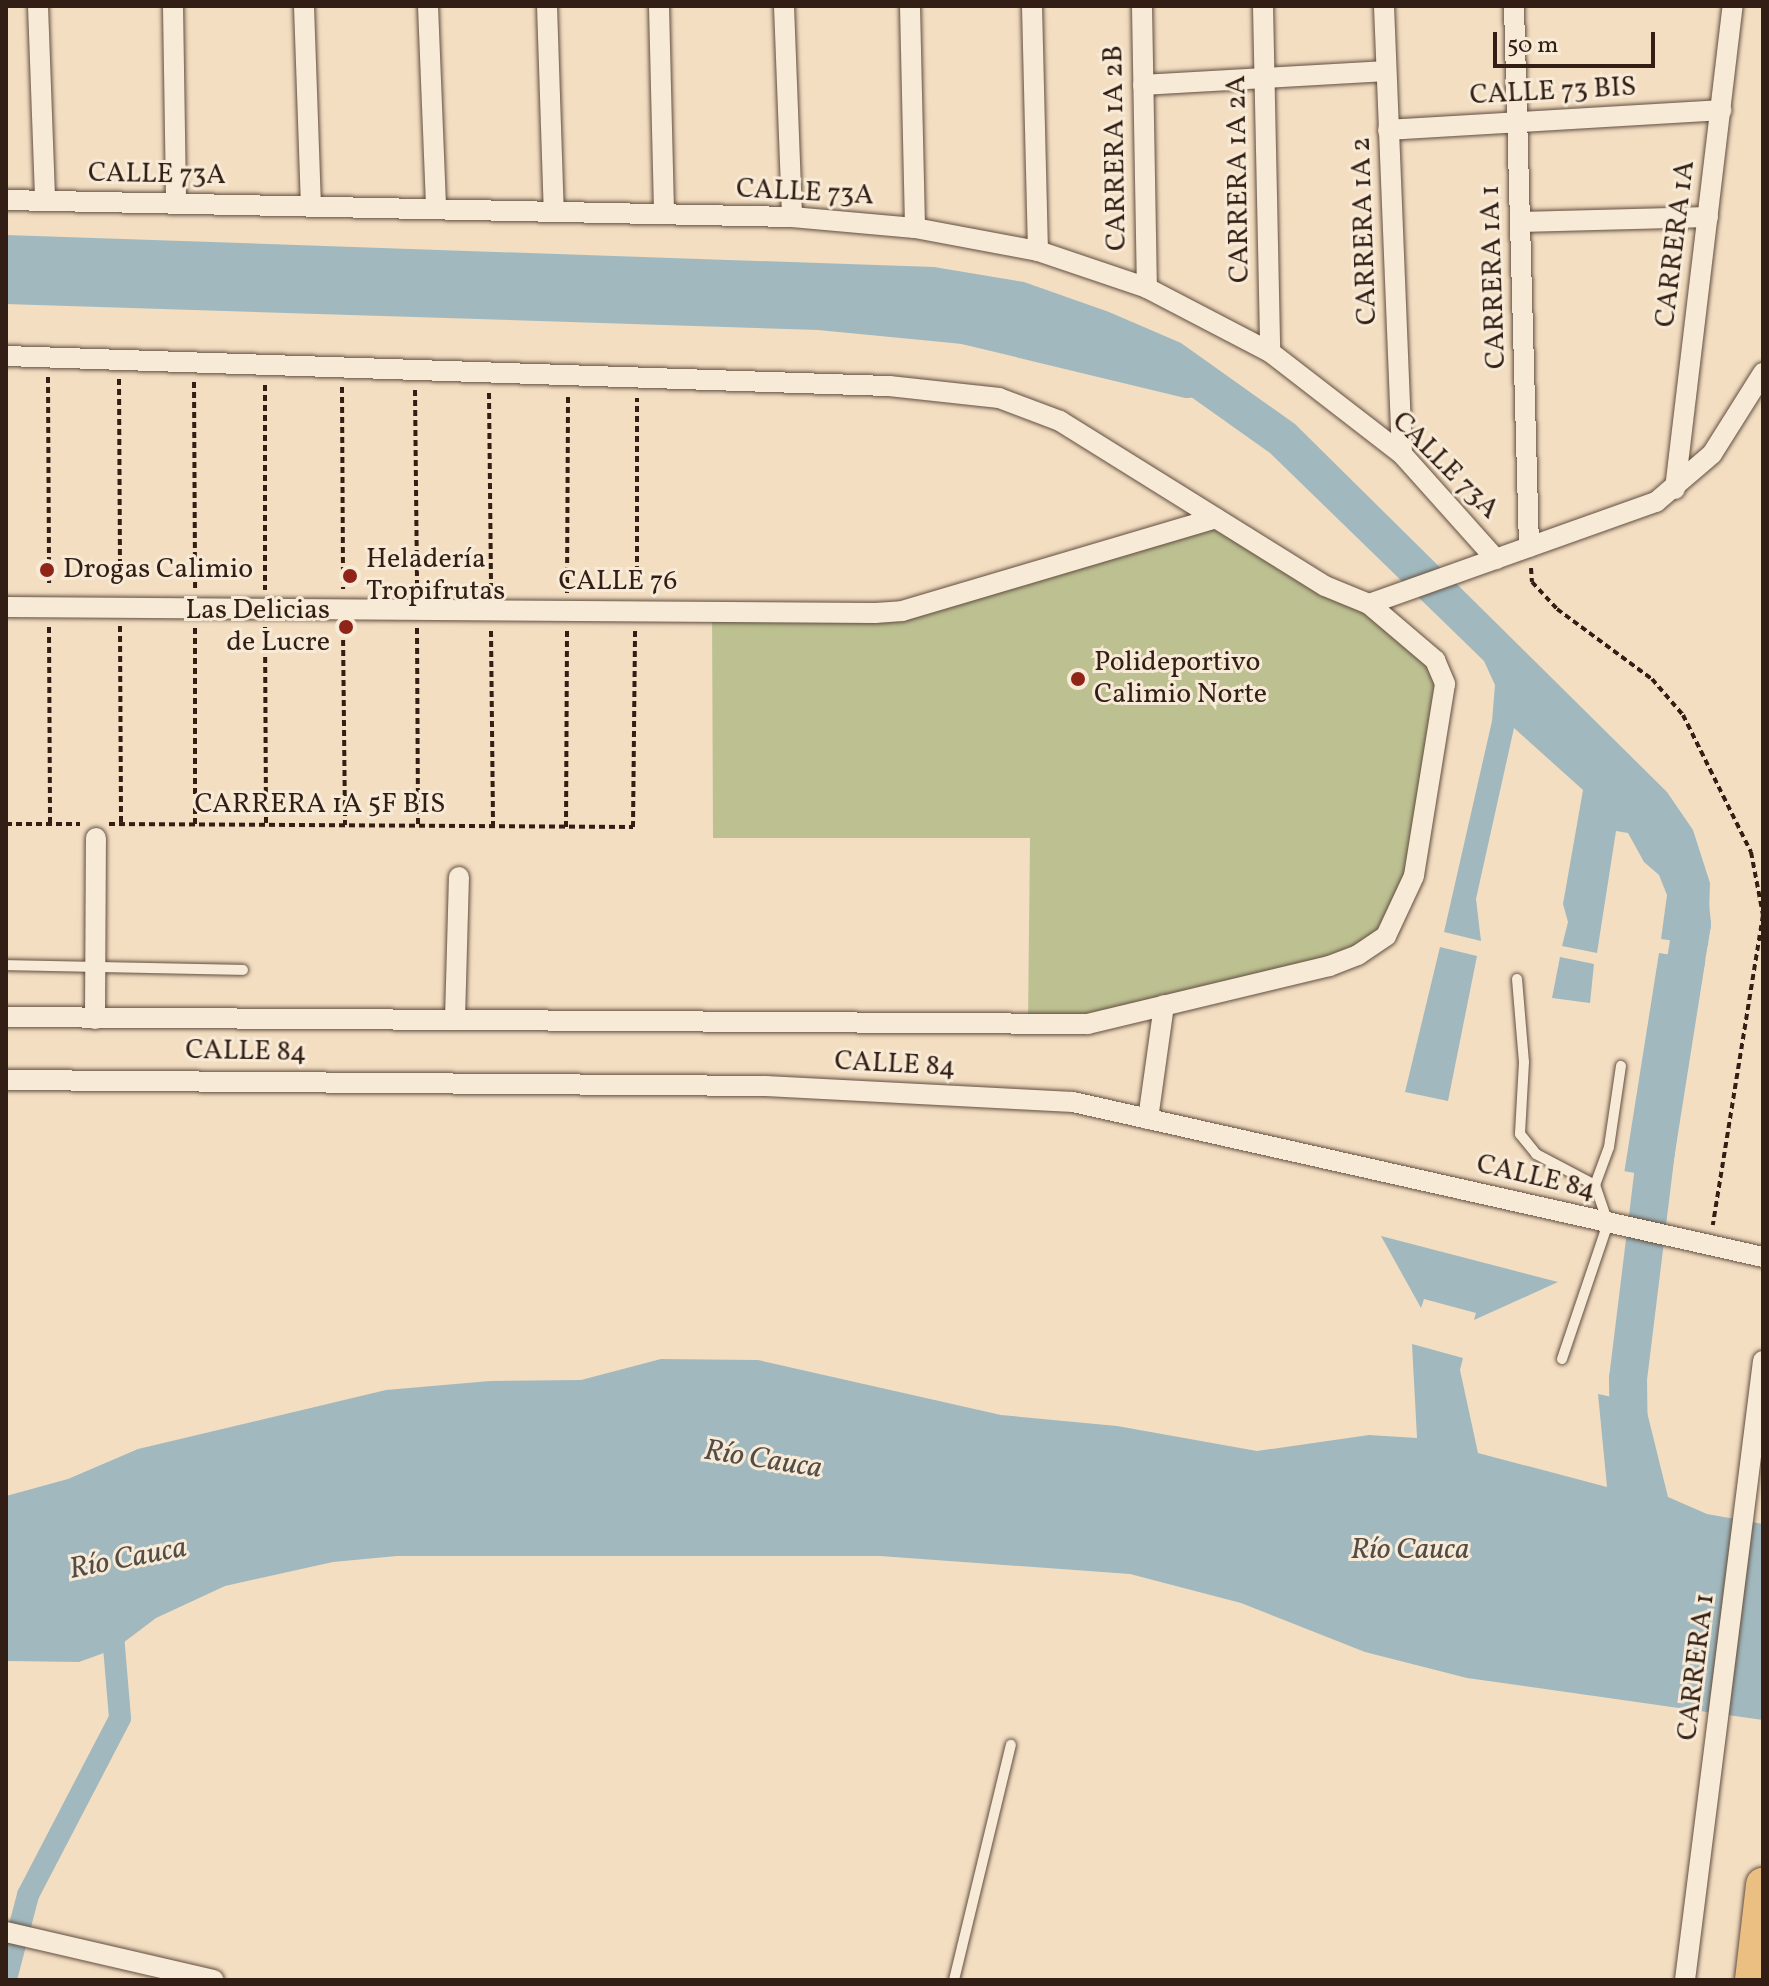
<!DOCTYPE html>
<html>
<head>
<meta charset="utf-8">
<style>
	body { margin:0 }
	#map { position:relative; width:1769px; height:1986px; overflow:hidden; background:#f3dec2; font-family:Vollkorn,serif }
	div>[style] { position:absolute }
	.green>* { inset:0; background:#bdc192 }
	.water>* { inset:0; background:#a1b9be; transform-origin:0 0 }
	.canal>* { height:22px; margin:-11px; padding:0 11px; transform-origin:11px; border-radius:11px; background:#a1b9be }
	.river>* { height:38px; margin:-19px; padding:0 19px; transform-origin:19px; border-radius:19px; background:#a1b9be }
	.path>* { height:4px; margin-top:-2px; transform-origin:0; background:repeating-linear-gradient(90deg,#321e14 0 6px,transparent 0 10px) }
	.roads { filter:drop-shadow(0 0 2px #624e40) drop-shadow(0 0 2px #624e40) }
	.service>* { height:10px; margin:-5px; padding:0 5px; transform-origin:5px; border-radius:5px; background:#f7ead7 }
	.minor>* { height:20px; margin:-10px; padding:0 10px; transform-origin:10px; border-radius:10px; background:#f7ead7 }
	.trunk>* { height:34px; margin:-17px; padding:0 17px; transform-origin:17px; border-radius:17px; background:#eabf81 }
	.dots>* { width:22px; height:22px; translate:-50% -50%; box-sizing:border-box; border:4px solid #f7ead7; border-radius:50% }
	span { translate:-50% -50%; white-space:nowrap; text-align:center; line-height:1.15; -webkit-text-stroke:6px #f7ead7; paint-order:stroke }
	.street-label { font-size:28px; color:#321e14 }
	.poi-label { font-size:28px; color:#321e14 }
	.left { translate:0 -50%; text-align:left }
	.right { translate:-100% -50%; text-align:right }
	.water-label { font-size:30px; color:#534c47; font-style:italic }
	.frame { position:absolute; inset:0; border:8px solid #321e14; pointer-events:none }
	.scale { position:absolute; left:1493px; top:32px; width:162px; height:36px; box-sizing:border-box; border:4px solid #321e14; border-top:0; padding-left:10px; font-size:24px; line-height:28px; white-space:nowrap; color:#321e14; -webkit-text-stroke:6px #f7ead7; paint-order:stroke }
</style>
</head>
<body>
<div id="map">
	<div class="green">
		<i style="clip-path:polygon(1216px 518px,1347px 597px,1441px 674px,1422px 840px,1386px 936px,1358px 955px,1088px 1024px,1028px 1022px,1030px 838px,713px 838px,712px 610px,875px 613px)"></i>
	</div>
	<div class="water">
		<i style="clip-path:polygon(6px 235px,934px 267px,1024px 282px,1109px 312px,1181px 343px,1295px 424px,1667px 792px,1693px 830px,1710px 883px,1708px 946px,1661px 939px,1667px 895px,1659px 875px,1644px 862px,1628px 833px,1616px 831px,1597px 953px,1562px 946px,1568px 922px,1563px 904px,1583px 790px,1514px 728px,1476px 899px,1481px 941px,1444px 932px,1492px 721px,1495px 685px,1484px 661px,1270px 453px,1163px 377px,1095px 348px,1014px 319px,930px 305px,6px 273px)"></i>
		<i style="clip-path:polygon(1440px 947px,1477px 956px,1448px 1101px,1405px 1092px)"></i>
		<i style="left:1659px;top:953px;width:47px;height:221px;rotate:9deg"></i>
		<i style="clip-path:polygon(1560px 957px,1594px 964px,1590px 1003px,1552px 998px)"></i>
		<i style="clip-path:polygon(1381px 1236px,1558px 1282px,1474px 1320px,1476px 1313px,1424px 1299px,1421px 1308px)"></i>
		<i style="clip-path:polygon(1412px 1344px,1463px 1358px,1460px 1370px,1478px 1453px,1607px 1487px,1598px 1394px,1645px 1404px,1668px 1497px,1707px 1514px,1763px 1524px,1763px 1720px,1467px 1678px,1365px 1652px,1241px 1603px,1130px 1574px,880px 1556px,397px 1556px,333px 1562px,225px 1586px,156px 1618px,115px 1649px,79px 1662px,6px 1661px,6px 1496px,68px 1479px,138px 1449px,386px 1390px,490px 1381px,581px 1380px,661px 1359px,758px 1360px,1001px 1415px,1117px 1426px,1257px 1451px,1369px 1435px,1417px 1438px)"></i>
	</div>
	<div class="canal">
		<i style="left:6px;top:1979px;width:87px;rotate:-75.3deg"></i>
		<i style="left:28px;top:1895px;width:199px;rotate:-62.5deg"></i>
		<i style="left:120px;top:1718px;width:96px;rotate:-94.8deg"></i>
	</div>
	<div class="river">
		<i style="left:6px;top:285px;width:814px;rotate:1.83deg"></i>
		<i style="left:820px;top:311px;width:145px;rotate:5.6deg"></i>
		<i style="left:964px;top:325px;width:230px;rotate:13.6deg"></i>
		<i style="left:1678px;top:1007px;width:84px;rotate:-80.4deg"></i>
		<i style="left:1692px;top:924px;width:31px;rotate:-96deg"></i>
		<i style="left:1629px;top:1451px;width:72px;rotate:-90.8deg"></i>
		<i style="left:1628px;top:1379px;width:254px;rotate:-83deg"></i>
	</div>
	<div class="path">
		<i style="left:48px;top:377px;width:209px;rotate:89.7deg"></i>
		<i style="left:119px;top:379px;width:210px;rotate:89.7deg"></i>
		<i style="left:194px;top:382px;width:206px;rotate:89.7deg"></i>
		<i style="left:265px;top:385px;width:205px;rotate:90deg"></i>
		<i style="left:342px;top:387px;width:202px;rotate:89.7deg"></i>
		<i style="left:415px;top:390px;width:202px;rotate:89.4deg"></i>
		<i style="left:489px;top:393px;width:198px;rotate:89.4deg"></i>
		<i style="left:1531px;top:568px;width:14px;rotate:86deg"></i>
		<i style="left:1532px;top:582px;width:37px;rotate:47deg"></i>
		<i style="left:1557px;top:609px;width:118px;rotate:36.4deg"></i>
		<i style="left:1652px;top:679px;width:48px;rotate:49.3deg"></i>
		<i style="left:1683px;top:715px;width:153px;rotate:63.6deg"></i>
		<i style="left:1751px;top:852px;width:64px;rotate:79.2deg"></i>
		<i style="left:1763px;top:915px;width:314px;rotate:99.2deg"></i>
		<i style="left:637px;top:592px;width:194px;rotate:-90deg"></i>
		<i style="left:567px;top:593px;width:197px;rotate:-89.7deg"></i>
		<i style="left:120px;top:626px;width:198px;rotate:89.7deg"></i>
		<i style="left:49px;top:627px;width:197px;rotate:89.7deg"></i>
		<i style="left:265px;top:627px;width:198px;rotate:89.7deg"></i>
		<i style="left:195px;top:628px;width:196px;rotate:90deg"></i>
		<i style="left:417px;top:628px;width:198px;rotate:89.7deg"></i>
		<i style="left:343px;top:630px;width:195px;rotate:89.4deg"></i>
		<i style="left:491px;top:631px;width:195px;rotate:89.4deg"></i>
		<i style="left:6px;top:824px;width:74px"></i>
		<i style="left:109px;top:824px;width:524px;rotate:0.33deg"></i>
		<i style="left:633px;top:827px;width:198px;rotate:-89.4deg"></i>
		<i style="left:566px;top:827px;width:197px;rotate:-89.7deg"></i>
	</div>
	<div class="roads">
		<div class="service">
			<i style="left:6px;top:965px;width:237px;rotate:1.2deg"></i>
			<i style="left:1517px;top:979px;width:83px;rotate:85.2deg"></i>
			<i style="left:1524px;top:1062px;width:72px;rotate:93.2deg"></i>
			<i style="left:1520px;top:1134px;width:26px;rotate:51deg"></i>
			<i style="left:1536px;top:1154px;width:67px;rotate:27.7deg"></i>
			<i style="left:1595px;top:1185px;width:40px;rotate:-69.8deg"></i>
			<i style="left:1609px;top:1147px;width:82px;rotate:-81.6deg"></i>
			<i style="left:1562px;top:1359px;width:144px;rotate:-71.3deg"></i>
			<i style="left:1608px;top:1223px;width:40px;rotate:-108.9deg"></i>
			<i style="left:954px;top:1980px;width:242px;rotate:-76.4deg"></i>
		</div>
		<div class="minor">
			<i style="left:38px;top:6px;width:195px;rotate:87.9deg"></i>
			<i style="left:173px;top:6px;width:198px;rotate:89.1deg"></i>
			<i style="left:304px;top:6px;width:201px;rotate:88deg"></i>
			<i style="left:428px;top:6px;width:203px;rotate:87.7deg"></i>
			<i style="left:547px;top:6px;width:206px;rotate:88.1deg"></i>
			<i style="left:659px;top:6px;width:208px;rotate:88.6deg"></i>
			<i style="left:784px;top:6px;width:211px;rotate:87.8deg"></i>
			<i style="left:910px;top:6px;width:222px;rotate:88.7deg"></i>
			<i style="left:1032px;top:6px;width:245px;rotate:88.6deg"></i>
			<i style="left:1142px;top:6px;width:282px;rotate:89deg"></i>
			<i style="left:1263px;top:6px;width:346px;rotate:88.8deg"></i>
			<i style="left:1384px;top:6px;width:448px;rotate:87.7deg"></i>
			<i style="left:1514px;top:6px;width:541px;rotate:88.41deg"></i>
			<i style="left:1143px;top:85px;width:243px;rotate:-3.3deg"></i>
			<i style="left:1388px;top:130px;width:334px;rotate:-3.4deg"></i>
			<i style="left:6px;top:200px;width:786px;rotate:1.24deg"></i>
			<i style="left:792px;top:217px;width:123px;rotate:5.1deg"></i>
			<i style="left:915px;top:228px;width:125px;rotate:10.6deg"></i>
			<i style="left:1038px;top:251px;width:115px;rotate:18.7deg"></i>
			<i style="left:1147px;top:288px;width:139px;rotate:27.5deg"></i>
			<i style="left:1270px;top:352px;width:167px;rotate:37.7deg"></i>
			<i style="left:1402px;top:454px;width:141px;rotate:48.2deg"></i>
			<i style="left:1521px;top:222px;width:187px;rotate:-1.5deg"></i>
			<i style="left:6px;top:356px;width:884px;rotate:1.95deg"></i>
			<i style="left:889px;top:386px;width:111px;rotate:6.2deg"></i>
			<i style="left:999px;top:398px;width:65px;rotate:20.7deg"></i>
			<i style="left:1060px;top:421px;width:312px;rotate:31.9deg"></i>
			<i style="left:1325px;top:586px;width:48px;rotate:22.2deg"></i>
			<i style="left:1369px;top:604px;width:87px;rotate:40.3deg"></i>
			<i style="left:1435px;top:660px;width:26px;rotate:67deg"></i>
			<i style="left:1445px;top:684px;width:194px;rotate:99.2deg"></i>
			<i style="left:1414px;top:876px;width:66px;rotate:115deg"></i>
			<i style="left:1386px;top:936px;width:34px;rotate:146deg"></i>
			<i style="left:1358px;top:955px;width:31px;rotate:159deg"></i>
			<i style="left:1329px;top:966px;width:248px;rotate:166.5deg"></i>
			<i style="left:1088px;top:1024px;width:1082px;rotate:-179.63deg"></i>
			<i style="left:1675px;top:489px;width:486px;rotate:-83.2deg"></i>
			<i style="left:1369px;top:604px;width:305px;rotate:-19.6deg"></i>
			<i style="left:1656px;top:502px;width:74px;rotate:-40.6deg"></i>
			<i style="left:1712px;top:454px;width:96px;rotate:-57.8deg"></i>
			<i style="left:6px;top:607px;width:869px;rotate:0.4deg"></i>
			<i style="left:875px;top:613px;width:27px;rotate:-4deg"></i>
			<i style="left:902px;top:611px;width:327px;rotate:-16.5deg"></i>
			<i style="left:95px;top:1019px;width:181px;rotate:-89.7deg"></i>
			<i style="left:455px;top:1019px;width:142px;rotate:-88.4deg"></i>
			<i style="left:6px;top:1080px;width:760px;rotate:0.45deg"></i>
			<i style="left:766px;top:1086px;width:307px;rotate:3deg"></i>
			<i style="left:1073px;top:1102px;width:707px;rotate:12.66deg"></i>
			<i style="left:1148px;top:1119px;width:115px;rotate:-82deg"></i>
			<i style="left:6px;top:1932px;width:213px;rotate:13deg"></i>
			<i style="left:1685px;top:1980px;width:624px;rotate:-82.82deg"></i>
		</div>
		<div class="trunk">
			<i style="left:1752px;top:1980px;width:96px;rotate:-83.4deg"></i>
		</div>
	</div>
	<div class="dots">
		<i style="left:47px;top:570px;background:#8f2418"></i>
		<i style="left:350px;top:576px;background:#8f2418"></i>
		<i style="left:346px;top:627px;background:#8f2418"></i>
		<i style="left:1078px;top:679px;background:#8f2418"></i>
	</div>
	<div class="street-label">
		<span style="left:1553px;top:92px;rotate:-3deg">CALLE 73 BIS</span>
		<span style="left:1116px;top:148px;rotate:-91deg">CARRERA 1A 2B</span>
		<span style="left:157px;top:175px;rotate:1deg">CALLE 73A</span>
		<span style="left:1239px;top:179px;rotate:-91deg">CARRERA 1A 2A</span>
		<span style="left:805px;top:193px;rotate:3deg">CALLE 73A</span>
		<span style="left:1365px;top:231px;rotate:-92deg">CARRERA 1A 2</span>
		<span style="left:1676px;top:244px;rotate:-83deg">CARRERA 1A</span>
		<span style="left:1494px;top:277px;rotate:-92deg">CARRERA 1A 1</span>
		<span style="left:1445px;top:466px;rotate:45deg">CALLE 73A</span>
		<span style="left:618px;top:582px">CALLE 76</span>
		<span style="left:320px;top:805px">CARRERA 1A 5F BIS</span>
		<span style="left:246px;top:1052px;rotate:1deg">CALLE 84</span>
		<span style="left:895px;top:1065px;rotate:3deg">CALLE 84</span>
		<span style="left:1536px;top:1178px;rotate:13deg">CALLE 84</span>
		<span style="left:1697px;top:1667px;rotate:-83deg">CARRERA 1</span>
	</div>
	<div class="poi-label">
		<span class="left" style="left:366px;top:576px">Heladería<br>Tropifrutas</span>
		<span class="left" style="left:63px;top:570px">Drogas Calimio</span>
		<span class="right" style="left:330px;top:627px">Las Delicias<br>de Lucre</span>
		<span class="left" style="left:1094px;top:679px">Polideportivo<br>Calimio Norte</span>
	</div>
	<div class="water-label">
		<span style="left:763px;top:1460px;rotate:9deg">Río Cauca</span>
		<span style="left:1410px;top:1550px">Río Cauca</span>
		<span style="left:128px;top:1559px;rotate:-11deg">Río Cauca</span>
	</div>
	<div class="frame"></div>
	<div class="scale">50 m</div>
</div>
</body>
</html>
